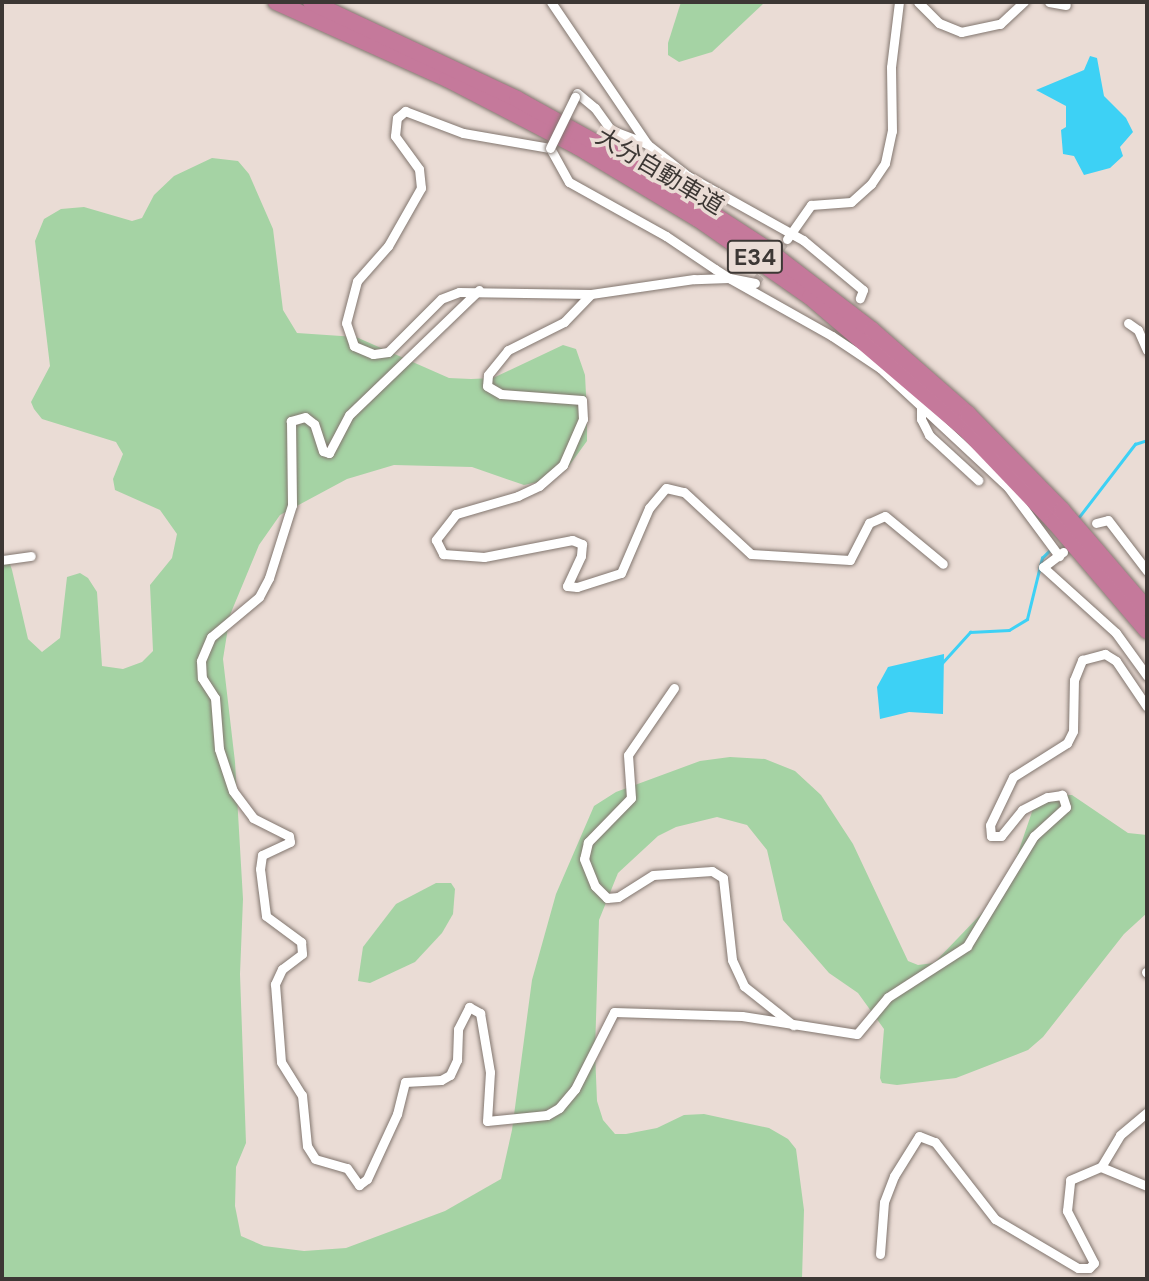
<!DOCTYPE html>
<html>
<head>
<meta charset="utf-8">
<style>
	body { margin:0 }
	#map { position:relative; width:1149px; height:1281px; overflow:hidden; background:#eadcd5; font-family:"DM Sans","Noto Sans JP",sans-serif }
	div>[style] { position:absolute }
	.green>* { inset:0; background:#a5d3a4 }
	.water>* { inset:0; background:#3dd1f5 }
	.stream>* { height:2.5px; margin:-1.25px; padding:0 1.25px; transform-origin:1.25px; border-radius:1.25px; background:#3dd1f5 }
	.street-tunnel>* { height:9px; margin-top:-4.5px; transform-origin:0; background:repeating-linear-gradient(90deg,#c7bbb5 0 9px,transparent 0 13.5px) }
	.roads { filter:drop-shadow(0 0 2px #82766f) drop-shadow(0 0 2px #82766f) }
	.street>* { height:9px; margin:-4.5px; padding:0 4.5px; transform-origin:4.5px; border-radius:4.5px; background:#fff }
	.highway>* { height:16px; margin:-8px; padding:0 8px; transform-origin:8px; border-radius:8px; background:#c5799b }
	.bridges { filter:drop-shadow(0 0 2px #82766f) drop-shadow(0 0 2px #82766f) }
	.street-bridge>* { height:9px; margin:-4.5px; padding:0 4.5px; transform-origin:4.5px; border-radius:4.5px; background:#fff }
	span { translate:-50% -50%; white-space:nowrap; text-align:center; line-height:1.15; -webkit-text-stroke:7px #eadcd5; paint-order:stroke }
	.shield-label span { padding:2px 5px; background:#eadcd5; border:2px solid; border-radius:5px; -webkit-text-stroke-width:0 }
	.shield-label { font-size:23px; color:#3c3734; font-weight:700 }
	.street-label { font-size:24px; color:#3c3734 }
	.frame { position:absolute; inset:0; border:4px solid #3c3734; pointer-events:none }
</style>
</head>
<body>
<div id="map">
	<div class="green">
		<i style="clip-path:polygon(681px 2px,765px 2px,712px 52px,679px 62px,668px 55px,668px 43px)"></i>
		<i style="clip-path:polygon(212px 158px,238px 161px,249px 174px,273px 229px,283px 310px,297px 333px,356px 337px,449px 378px,471px 379px,493px 378px,563px 345px,576px 349px,585px 375px,587px 414px,587px 441px,566px 470px,547px 480px,524px 485px,472px 467px,394px 465px,347px 479px,280px 515px,259px 545px,230px 615px,223px 659px,235px 762px,243px 899px,240px 974px,246px 1143px,236px 1167px,235px 1206px,241px 1236px,264px 1246px,304px 1251px,346px 1248px,445px 1211px,501px 1179px,512px 1130px,532px 980px,556px 894px,594px 806px,616px 792px,700px 761px,730px 757px,765px 759px,795px 771px,821px 795px,853px 844px,908px 961px,918px 965px,934px 963px,1006px 888px,1035px 803px,1050px 795px,1072px 795px,1128px 833px,1147px 835px,1147px 913px,1124px 934px,1043px 1037px,1028px 1050px,956px 1078px,897px 1085px,882px 1083px,880px 1078px,884px 1029px,858px 993px,829px 973px,783px 920px,767px 850px,747px 825px,717px 817px,676px 827px,658px 836px,618px 873px,599px 920px,595px 1052px,597px 1101px,603px 1120px,615px 1134px,626px 1134px,657px 1128px,684px 1115px,704px 1114px,769px 1128px,788px 1139px,796px 1149px,804px 1210px,802px 1279px,2px 1279px,2px 561px,9px 561px,12px 570px,28px 639px,42px 652px,60px 638px,67px 577px,80px 573px,88px 578px,97px 592px,102px 666px,123px 669px,142px 662px,153px 651px,150px 585px,172px 558px,177px 534px,160px 510px,115px 490px,113px 479px,123px 454px,116px 442px,42px 419px,34px 409px,31px 402px,50px 366px,35px 241px,44px 219px,61px 209px,84px 207px,132px 221px,142px 218px,154px 195px,174px 176px)"></i>
		<i style="clip-path:polygon(436px 883px,451px 883px,455px 889px,453px 914px,442px 933px,415px 962px,370px 983px,358px 981px,363px 947px,396px 904px)"></i>
	</div>
	<div class="water">
		<i style="clip-path:polygon(1090px 56px,1097px 58px,1104px 96px,1126px 118px,1133px 132px,1120px 147px,1123px 156px,1110px 168px,1084px 175px,1074px 156px,1063px 154px,1061px 130px,1066px 127px,1066px 106px,1036px 90px,1084px 70px)"></i>
		<i style="clip-path:polygon(944px 654px,943px 714px,909px 712px,880px 719px,877px 687px,888px 667px)"></i>
	</div>
	<div class="stream">
		<i style="left:1079px;top:517px;width:92px;rotate:-52.5deg"></i>
		<i style="left:1135px;top:444px;width:13px;rotate:-18deg"></i>
		<i style="left:942px;top:663px;width:42px;rotate:-47.9deg"></i>
		<i style="left:970px;top:632px;width:39px;rotate:-3deg"></i>
		<i style="left:1009px;top:630px;width:21px;rotate:-31deg"></i>
		<i style="left:1027px;top:619px;width:63px;rotate:-76.2deg"></i>
		<i style="left:1042px;top:558px;width:13px;rotate:-45deg"></i>
	</div>
	<div class="street-tunnel">
		<i style="left:755px;top:283px;width:54px;rotate:-54deg"></i>
	</div>
	<div class="roads">
		<div class="street">
			<i style="left:551px;top:2px;width:171px;rotate:55.9deg"></i>
			<i style="left:647px;top:144px;width:52px;rotate:38deg"></i>
			<i style="left:688px;top:176px;width:132px;rotate:29.1deg"></i>
			<i style="left:803px;top:240px;width:78px;rotate:39.8deg"></i>
			<i style="left:863px;top:290px;width:9px;rotate:111deg"></i>
			<i style="left:918px;top:2px;width:30px;rotate:45deg"></i>
			<i style="left:939px;top:23px;width:24px;rotate:22deg"></i>
			<i style="left:961px;top:32px;width:40px;rotate:-12deg"></i>
			<i style="left:1000px;top:24px;width:33px;rotate:-43deg"></i>
			<i style="left:1049px;top:2px;width:17px;rotate:10deg"></i>
			<i style="left:575px;top:97px;width:4px;rotate:-63deg"></i>
			<i style="left:577px;top:93px;width:23px;rotate:40deg"></i>
			<i style="left:595px;top:108px;width:27px;rotate:54deg"></i>
			<i style="left:611px;top:130px;width:39px;rotate:21deg"></i>
			<i style="left:787px;top:239px;width:42px;rotate:-54.8deg"></i>
			<i style="left:811px;top:205px;width:40px;rotate:-4.3deg"></i>
			<i style="left:851px;top:202px;width:27px;rotate:-42deg"></i>
			<i style="left:871px;top:184px;width:25px;rotate:-56deg"></i>
			<i style="left:885px;top:163px;width:33px;rotate:-78deg"></i>
			<i style="left:892px;top:131px;width:64px;rotate:-90.9deg"></i>
			<i style="left:891px;top:67px;width:65px;rotate:-83deg"></i>
			<i style="left:755px;top:283px;width:26px;rotate:-169deg"></i>
			<i style="left:729px;top:278px;width:35px;rotate:178deg"></i>
			<i style="left:694px;top:279px;width:104px;rotate:171.7deg"></i>
			<i style="left:591px;top:294px;width:132px;rotate:-179.1deg"></i>
			<i style="left:459px;top:292px;width:19px;rotate:159deg"></i>
			<i style="left:441px;top:299px;width:75px;rotate:135deg"></i>
			<i style="left:388px;top:352px;width:15px;rotate:172deg"></i>
			<i style="left:373px;top:354px;width:21px;rotate:-157deg"></i>
			<i style="left:354px;top:346px;width:24px;rotate:-109deg"></i>
			<i style="left:346px;top:323px;width:43px;rotate:-75.3deg"></i>
			<i style="left:357px;top:281px;width:47px;rotate:-48.5deg"></i>
			<i style="left:388px;top:246px;width:67px;rotate:-60.4deg"></i>
			<i style="left:421px;top:188px;width:19px;rotate:-96deg"></i>
			<i style="left:419px;top:169px;width:41px;rotate:-126deg"></i>
			<i style="left:395px;top:136px;width:18px;rotate:-84deg"></i>
			<i style="left:397px;top:118px;width:11px;rotate:-41deg"></i>
			<i style="left:405px;top:111px;width:62px;rotate:20.8deg"></i>
			<i style="left:463px;top:133px;width:88px;rotate:9.8deg"></i>
			<i style="left:550px;top:148px;width:39px;rotate:61deg"></i>
			<i style="left:569px;top:182px;width:111px;rotate:29.1deg"></i>
			<i style="left:666px;top:236px;width:59px;rotate:34deg"></i>
			<i style="left:715px;top:269px;width:17px;rotate:33deg"></i>
			<i style="left:729px;top:278px;width:118px;rotate:29.4deg"></i>
			<i style="left:832px;top:336px;width:58px;rotate:33.7deg"></i>
			<i style="left:880px;top:368px;width:175px;rotate:42.9deg"></i>
			<i style="left:1008px;top:487px;width:86px;rotate:53.5deg"></i>
			<i style="left:479px;top:290px;width:180px;rotate:136.1deg"></i>
			<i style="left:349px;top:415px;width:43px;rotate:117.8deg"></i>
			<i style="left:329px;top:453px;width:6px;rotate:-162deg"></i>
			<i style="left:323px;top:451px;width:28px;rotate:-108deg"></i>
			<i style="left:314px;top:424px;width:11px;rotate:-142deg"></i>
			<i style="left:305px;top:417px;width:15px;rotate:164deg"></i>
			<i style="left:291px;top:421px;width:84px;rotate:89.3deg"></i>
			<i style="left:292px;top:505px;width:77px;rotate:107.5deg"></i>
			<i style="left:269px;top:578px;width:21px;rotate:118deg"></i>
			<i style="left:259px;top:597px;width:62px;rotate:140.2deg"></i>
			<i style="left:211px;top:637px;width:26px;rotate:113deg"></i>
			<i style="left:201px;top:661px;width:17px;rotate:87deg"></i>
			<i style="left:202px;top:678px;width:24px;rotate:57deg"></i>
			<i style="left:215px;top:698px;width:51px;rotate:85.5deg"></i>
			<i style="left:219px;top:749px;width:44px;rotate:71.6deg"></i>
			<i style="left:233px;top:791px;width:34px;rotate:53deg"></i>
			<i style="left:253px;top:818px;width:40px;rotate:26.6deg"></i>
			<i style="left:289px;top:836px;width:6px;rotate:81deg"></i>
			<i style="left:290px;top:842px;width:31px;rotate:155deg"></i>
			<i style="left:262px;top:855px;width:14px;rotate:98deg"></i>
			<i style="left:260px;top:869px;width:47px;rotate:82.7deg"></i>
			<i style="left:266px;top:916px;width:44px;rotate:36.6deg"></i>
			<i style="left:301px;top:942px;width:12px;rotate:85deg"></i>
			<i style="left:302px;top:954px;width:25px;rotate:143deg"></i>
			<i style="left:282px;top:969px;width:17px;rotate:115deg"></i>
			<i style="left:275px;top:984px;width:78px;rotate:85.6deg"></i>
			<i style="left:281px;top:1062px;width:39px;rotate:58deg"></i>
			<i style="left:302px;top:1095px;width:51px;rotate:84.4deg"></i>
			<i style="left:307px;top:1146px;width:15px;rotate:58deg"></i>
			<i style="left:315px;top:1159px;width:33px;rotate:16deg"></i>
			<i style="left:347px;top:1168px;width:21px;rotate:55deg"></i>
			<i style="left:359px;top:1185px;width:10px;rotate:-37deg"></i>
			<i style="left:367px;top:1179px;width:72px;rotate:-65.2deg"></i>
			<i style="left:397px;top:1114px;width:33px;rotate:-76deg"></i>
			<i style="left:405px;top:1082px;width:36px;rotate:-3deg"></i>
			<i style="left:441px;top:1080px;width:10px;rotate:-29deg"></i>
			<i style="left:450px;top:1075px;width:17px;rotate:-65deg"></i>
			<i style="left:457px;top:1060px;width:31px;rotate:-88deg"></i>
			<i style="left:458px;top:1029px;width:25px;rotate:-63deg"></i>
			<i style="left:469px;top:1007px;width:13px;rotate:29deg"></i>
			<i style="left:480px;top:1013px;width:60px;rotate:80.4deg"></i>
			<i style="left:490px;top:1072px;width:49px;rotate:93.5deg"></i>
			<i style="left:487px;top:1121px;width:60px;rotate:-5.7deg"></i>
			<i style="left:547px;top:1115px;width:14px;rotate:-30deg"></i>
			<i style="left:559px;top:1108px;width:25px;rotate:-50deg"></i>
			<i style="left:575px;top:1089px;width:86px;rotate:-63.1deg"></i>
			<i style="left:614px;top:1012px;width:128px;rotate:1.8deg"></i>
			<i style="left:742px;top:1016px;width:116px;rotate:8.9deg"></i>
			<i style="left:857px;top:1034px;width:48px;rotate:-50deg"></i>
			<i style="left:888px;top:997px;width:94px;rotate:-32.8deg"></i>
			<i style="left:967px;top:946px;width:129px;rotate:-58.7deg"></i>
			<i style="left:1034px;top:836px;width:43px;rotate:-42.2deg"></i>
			<i style="left:1066px;top:807px;width:13px;rotate:-108deg"></i>
			<i style="left:1062px;top:795px;width:15px;rotate:172deg"></i>
			<i style="left:1047px;top:797px;width:28px;rotate:153deg"></i>
			<i style="left:1022px;top:810px;width:33px;rotate:129deg"></i>
			<i style="left:1001px;top:836px;width:10px;rotate:180deg"></i>
			<i style="left:991px;top:836px;width:11px;rotate:-95deg"></i>
			<i style="left:990px;top:825px;width:53px;rotate:-64.4deg"></i>
			<i style="left:1013px;top:777px;width:64px;rotate:-32.2deg"></i>
			<i style="left:1067px;top:743px;width:13px;rotate:-63deg"></i>
			<i style="left:1073px;top:731px;width:51px;rotate:-88.9deg"></i>
			<i style="left:1074px;top:680px;width:22px;rotate:-68deg"></i>
			<i style="left:1082px;top:660px;width:24px;rotate:-15deg"></i>
			<i style="left:1105px;top:654px;width:13px;rotate:32deg"></i>
			<i style="left:1116px;top:661px;width:55px;rotate:56deg"></i>
			<i style="left:591px;top:294px;width:39px;rotate:134deg"></i>
			<i style="left:564px;top:322px;width:63px;rotate:153.4deg"></i>
			<i style="left:508px;top:350px;width:32px;rotate:129deg"></i>
			<i style="left:488px;top:375px;width:11px;rotate:95deg"></i>
			<i style="left:487px;top:386px;width:16px;rotate:30deg"></i>
			<i style="left:501px;top:394px;width:81px;rotate:4.2deg"></i>
			<i style="left:582px;top:400px;width:19px;rotate:87deg"></i>
			<i style="left:583px;top:419px;width:50px;rotate:113.5deg"></i>
			<i style="left:563px;top:465px;width:32px;rotate:139deg"></i>
			<i style="left:539px;top:486px;width:23px;rotate:155deg"></i>
			<i style="left:518px;top:496px;width:65px;rotate:163.8deg"></i>
			<i style="left:456px;top:514px;width:33px;rotate:128deg"></i>
			<i style="left:436px;top:540px;width:16px;rotate:63deg"></i>
			<i style="left:443px;top:554px;width:41px;rotate:4.2deg"></i>
			<i style="left:484px;top:557px;width:90px;rotate:-10.9deg"></i>
			<i style="left:572px;top:540px;width:11px;rotate:22deg"></i>
			<i style="left:582px;top:544px;width:12px;rotate:95deg"></i>
			<i style="left:581px;top:556px;width:33px;rotate:115deg"></i>
			<i style="left:567px;top:586px;width:10px;rotate:6deg"></i>
			<i style="left:577px;top:587px;width:46px;rotate:-17.7deg"></i>
			<i style="left:621px;top:573px;width:71px;rotate:-66.7deg"></i>
			<i style="left:649px;top:508px;width:26px;rotate:-50deg"></i>
			<i style="left:666px;top:488px;width:18px;rotate:13deg"></i>
			<i style="left:684px;top:492px;width:91px;rotate:42.8deg"></i>
			<i style="left:751px;top:554px;width:99px;rotate:3.5deg"></i>
			<i style="left:850px;top:560px;width:42px;rotate:-62.8deg"></i>
			<i style="left:869px;top:523px;width:17px;rotate:-24deg"></i>
			<i style="left:885px;top:516px;width:75px;rotate:39.6deg"></i>
			<i style="left:1128px;top:323px;width:12px;rotate:35deg"></i>
			<i style="left:1138px;top:330px;width:22px;rotate:66deg"></i>
			<i style="left:921px;top:405px;width:14px;rotate:90deg"></i>
			<i style="left:921px;top:419px;width:18px;rotate:63deg"></i>
			<i style="left:929px;top:435px;width:67px;rotate:42.6deg"></i>
			<i style="left:1096px;top:523px;width:12px;rotate:-14deg"></i>
			<i style="left:1108px;top:520px;width:64px;rotate:52.6deg"></i>
			<i style="left:1063px;top:552px;width:25px;rotate:143deg"></i>
			<i style="left:1043px;top:567px;width:98px;rotate:42.1deg"></i>
			<i style="left:1116px;top:633px;width:53px;rotate:54.2deg"></i>
			<i style="left:2px;top:560px;width:29px;rotate:-8deg"></i>
			<i style="left:674px;top:688px;width:81px;rotate:124.5deg"></i>
			<i style="left:628px;top:755px;width:43px;rotate:86deg"></i>
			<i style="left:631px;top:798px;width:62px;rotate:134.3deg"></i>
			<i style="left:588px;top:842px;width:17px;rotate:103deg"></i>
			<i style="left:584px;top:859px;width:29px;rotate:68deg"></i>
			<i style="left:595px;top:886px;width:17px;rotate:45deg"></i>
			<i style="left:607px;top:898px;width:11px;rotate:-5deg"></i>
			<i style="left:618px;top:897px;width:41px;rotate:-32.2deg"></i>
			<i style="left:653px;top:875px;width:59px;rotate:-3.9deg"></i>
			<i style="left:712px;top:871px;width:13px;rotate:32deg"></i>
			<i style="left:723px;top:878px;width:82px;rotate:83.7deg"></i>
			<i style="left:732px;top:960px;width:29px;rotate:65deg"></i>
			<i style="left:744px;top:986px;width:63px;rotate:38.5deg"></i>
			<i style="left:1146px;top:972px;width:1px;rotate:45deg"></i>
			<i style="left:1101px;top:1167px;width:37px;rotate:-59deg"></i>
			<i style="left:1120px;top:1135px;width:35px;rotate:-40deg"></i>
			<i style="left:880px;top:1254px;width:52px;rotate:-85.6deg"></i>
			<i style="left:884px;top:1202px;width:28px;rotate:-69deg"></i>
			<i style="left:894px;top:1176px;width:47px;rotate:-58deg"></i>
			<i style="left:919px;top:1136px;width:17px;rotate:21deg"></i>
			<i style="left:935px;top:1142px;width:98px;rotate:52.1deg"></i>
			<i style="left:995px;top:1219px;width:96px;rotate:30.6deg"></i>
			<i style="left:1078px;top:1268px;width:11px"></i>
			<i style="left:1089px;top:1268px;width:7px;rotate:-45deg"></i>
			<i style="left:1094px;top:1263px;width:59px;rotate:-117.4deg"></i>
			<i style="left:1067px;top:1211px;width:31px;rotate:-84deg"></i>
			<i style="left:1070px;top:1180px;width:34px;rotate:-23deg"></i>
			<i style="left:1101px;top:1167px;width:50px;rotate:22.4deg"></i>
		</div>
		<div class="highway">
			<i style="left:276px;top:2px;width:188px;rotate:24.2deg"></i>
			<i style="left:447px;top:79px;width:148px;rotate:27.4deg"></i>
			<i style="left:578px;top:147px;width:140px;rotate:31deg"></i>
			<i style="left:698px;top:219px;width:136px;rotate:34.9deg"></i>
			<i style="left:810px;top:297px;width:209px;rotate:40.5deg"></i>
			<i style="left:969px;top:433px;width:123px;rotate:46.3deg"></i>
			<i style="left:1054px;top:522px;width:143px;rotate:49.5deg"></i>
			<i style="left:311px;top:2px;width:228px;rotate:25.2deg"></i>
			<i style="left:517px;top:99px;width:146px;rotate:29deg"></i>
			<i style="left:645px;top:170px;width:142px;rotate:32.9deg"></i>
			<i style="left:764px;top:247px;width:136px;rotate:37.5deg"></i>
			<i style="left:872px;top:330px;width:128px;rotate:41.2deg"></i>
			<i style="left:968px;top:414px;width:134px;rotate:45.6deg"></i>
			<i style="left:1062px;top:510px;width:130px;rotate:49.4deg"></i>
		</div>
	</div>
	<div class="bridges">
		<div class="street-bridge">
			<i style="left:550px;top:148px;width:57px;rotate:-63.9deg"></i>
		</div>
	</div>
	<div class="shield-label">
		<span style="left:755px;top:257px">E34</span>
	</div>
	<div class="street-label">
		<span style="left:660px;top:171px;rotate:31deg">大分自動車道</span>
	</div>
	<div class="frame"></div>
</div>
</body>
</html>
